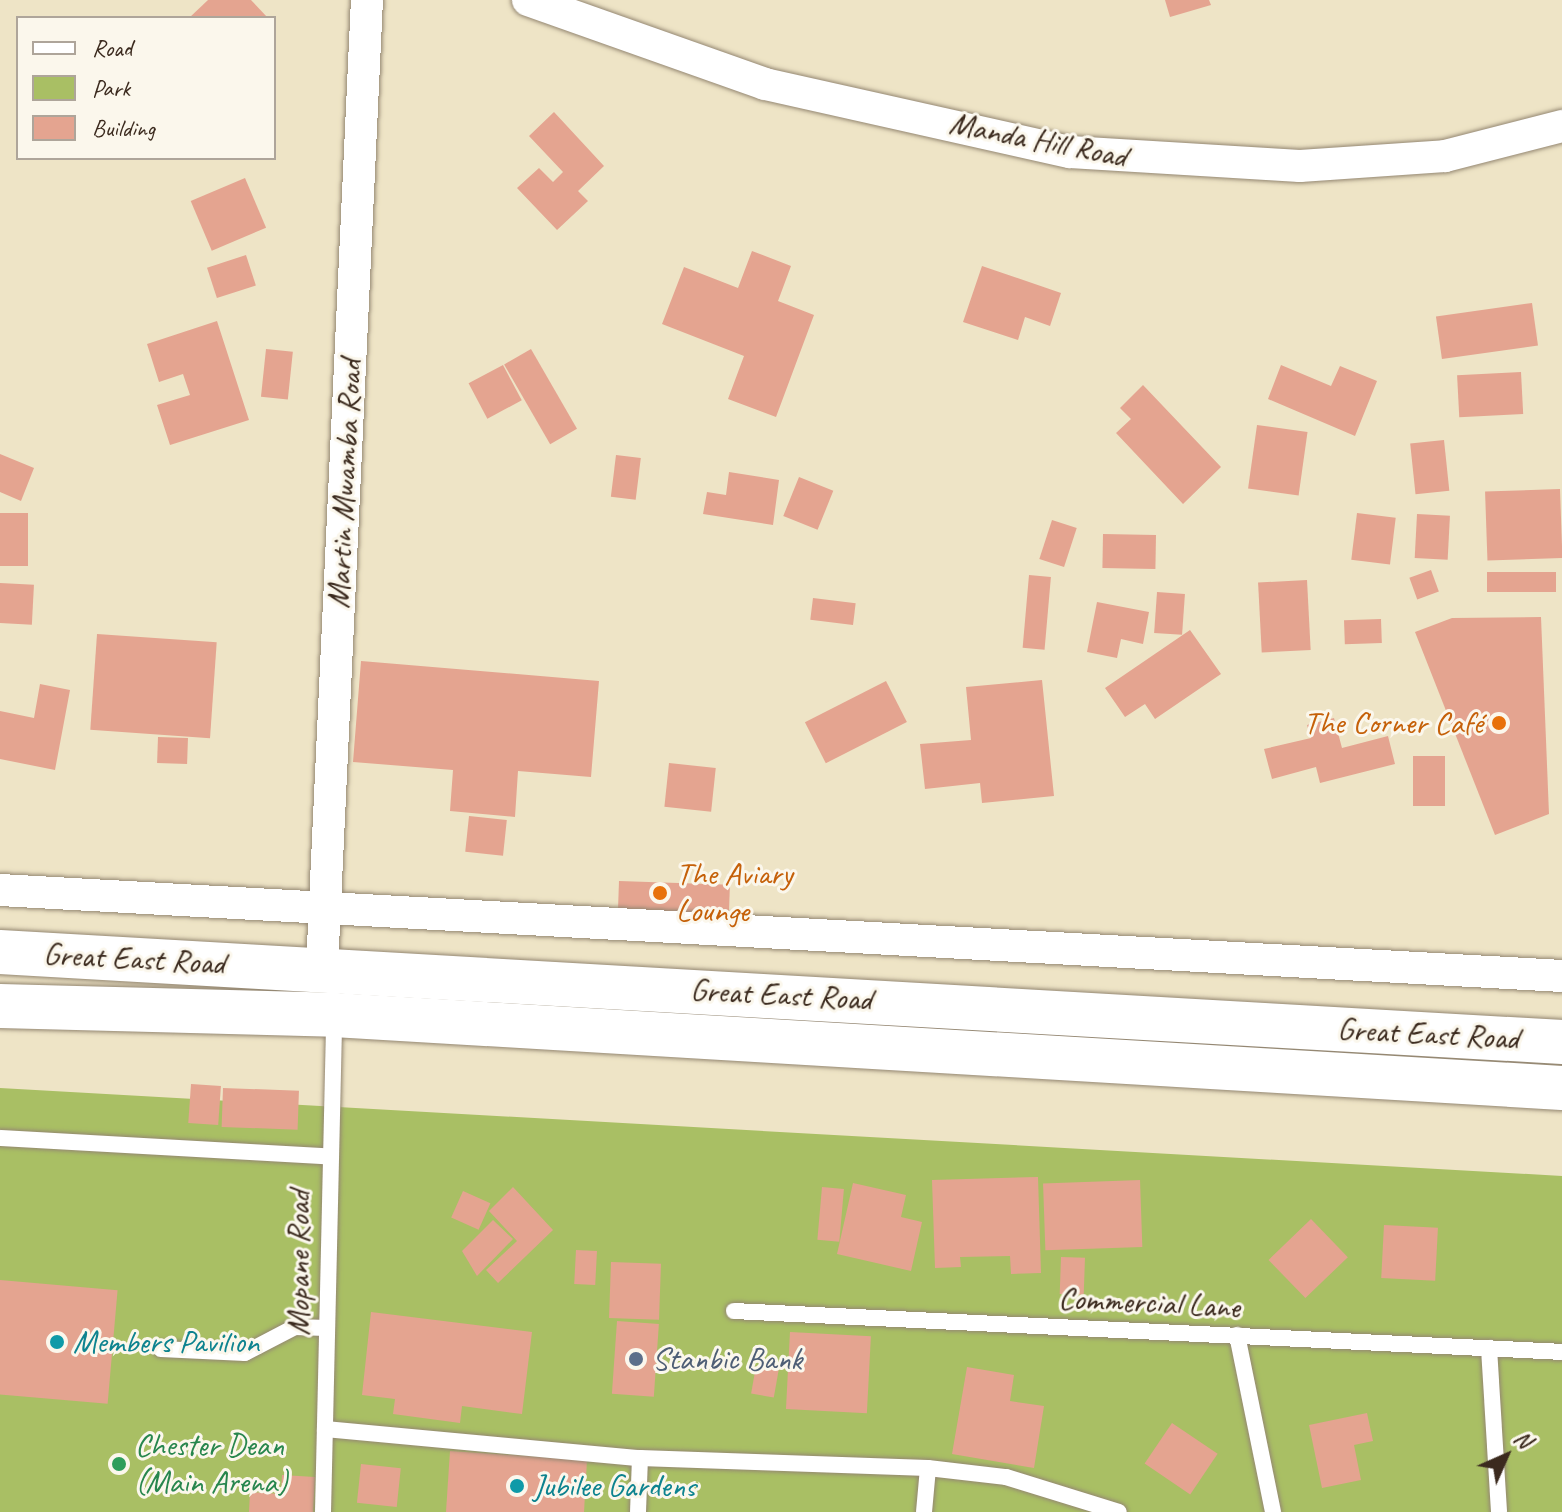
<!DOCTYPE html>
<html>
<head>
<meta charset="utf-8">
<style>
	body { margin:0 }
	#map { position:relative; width:1562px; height:1512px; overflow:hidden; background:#eee4c6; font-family:Caveat,sans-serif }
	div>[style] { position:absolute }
	.green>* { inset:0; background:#a9bf64 }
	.building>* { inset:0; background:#e4a490; transform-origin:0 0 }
	.roads { filter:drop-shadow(0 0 2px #948772) drop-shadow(0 0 2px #948772) }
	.service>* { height:16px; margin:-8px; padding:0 8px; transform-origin:8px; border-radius:8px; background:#fff }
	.minor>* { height:32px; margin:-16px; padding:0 16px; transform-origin:16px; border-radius:16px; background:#fff }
	.primary>* { height:44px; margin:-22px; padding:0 22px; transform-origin:22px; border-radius:22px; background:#fff }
	.dots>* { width:22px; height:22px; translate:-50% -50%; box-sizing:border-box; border:4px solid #fbf7ec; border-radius:50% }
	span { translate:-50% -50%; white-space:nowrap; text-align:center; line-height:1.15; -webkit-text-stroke:6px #fbf7ec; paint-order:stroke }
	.street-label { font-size:32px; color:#3b2a1e }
	.food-label { font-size:32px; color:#c56008 }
	.right { translate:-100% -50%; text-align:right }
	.left { translate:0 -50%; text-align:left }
	.culture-label { font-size:32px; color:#0d838f }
	.service-label { font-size:32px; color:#4e5e75 }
	.leisure-label { font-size:32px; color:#27864d }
	.legend { position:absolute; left:16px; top:16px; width:260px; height:144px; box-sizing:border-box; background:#fbf7ec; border:2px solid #aea59a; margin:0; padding:10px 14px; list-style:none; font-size:24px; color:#3b2a1e }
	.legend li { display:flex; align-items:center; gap:16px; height:40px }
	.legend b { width:40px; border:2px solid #aea59a }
	.north { position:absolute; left:1466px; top:1416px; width:80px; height:80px; -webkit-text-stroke:6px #fbf7ec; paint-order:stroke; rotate:45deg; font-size:22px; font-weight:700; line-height:32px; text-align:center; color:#3b2a1e }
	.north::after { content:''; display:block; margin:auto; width:28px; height:36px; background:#3b2a1e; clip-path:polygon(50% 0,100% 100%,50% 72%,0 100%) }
</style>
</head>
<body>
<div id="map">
	<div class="green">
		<i style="clip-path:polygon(0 1088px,1562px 1176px,1562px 1512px,0 1512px)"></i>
	</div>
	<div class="building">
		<i style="clip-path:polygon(208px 0,251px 0,268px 18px,189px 18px)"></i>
		<i style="clip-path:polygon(1165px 0,1209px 0,1211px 5px,1170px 17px)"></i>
		<i style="clip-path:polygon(554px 112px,604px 166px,578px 191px,588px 201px,557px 230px,517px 188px,539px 168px,553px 182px,563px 172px,529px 136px)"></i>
		<i style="left:245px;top:178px;width:54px;height:59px;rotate:67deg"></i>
		<i style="clip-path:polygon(752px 251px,791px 266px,778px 301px,814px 315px,776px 417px,728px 399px,744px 356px,662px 324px,684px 267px,738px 288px)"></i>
		<i style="left:246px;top:255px;width:32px;height:41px;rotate:72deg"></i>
		<i style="clip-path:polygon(982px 266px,1061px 293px,1050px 326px,1025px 317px,1018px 340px,963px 322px)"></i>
		<i style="left:1532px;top:303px;width:43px;height:97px;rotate:82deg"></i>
		<i style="clip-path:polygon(217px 321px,249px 420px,170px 445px,157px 405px,190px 395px,183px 374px,159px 382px,147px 344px)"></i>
		<i style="left:266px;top:349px;width:27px;height:48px;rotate:6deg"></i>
		<i style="left:531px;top:349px;width:92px;height:31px;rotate:60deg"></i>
		<i style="left:503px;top:365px;width:40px;height:39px;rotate:62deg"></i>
		<i style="clip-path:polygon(1281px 365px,1331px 386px,1340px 366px,1377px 381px,1355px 436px,1268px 399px)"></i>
		<i style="left:1521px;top:372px;width:42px;height:64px;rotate:87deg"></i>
		<i style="clip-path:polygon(1143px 385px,1221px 467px,1183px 504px,1116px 433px,1131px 419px,1120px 408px)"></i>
		<i style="left:1257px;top:425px;width:51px;height:64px;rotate:8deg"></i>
		<i style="left:1444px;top:440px;width:51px;height:34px;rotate:84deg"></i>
		<i style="clip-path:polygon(0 454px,34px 468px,21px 501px,0 492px)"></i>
		<i style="left:616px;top:455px;width:25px;height:42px;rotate:7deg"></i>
		<i style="clip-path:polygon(729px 472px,779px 480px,773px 525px,703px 514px,707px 492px,726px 495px)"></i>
		<i style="left:799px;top:477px;width:37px;height:42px;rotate:22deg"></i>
		<i style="left:1560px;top:489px;width:69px;height:75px;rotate:88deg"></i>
		<i style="left:0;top:513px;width:28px;height:53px"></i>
		<i style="left:1357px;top:513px;width:39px;height:47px;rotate:7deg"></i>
		<i style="left:1417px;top:514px;width:33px;height:44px;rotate:3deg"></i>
		<i style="left:1052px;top:520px;width:26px;height:41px;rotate:18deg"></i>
		<i style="left:1103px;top:534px;width:53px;height:34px;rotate:1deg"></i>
		<i style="left:1431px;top:570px;width:23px;height:23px;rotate:70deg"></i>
		<i style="left:1487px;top:572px;width:69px;height:20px"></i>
		<i style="left:1029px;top:575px;width:22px;height:73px;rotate:5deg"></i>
		<i style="left:1307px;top:580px;width:70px;height:49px;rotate:87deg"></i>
		<i style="left:0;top:583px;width:34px;height:40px;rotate:3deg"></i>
		<i style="left:1157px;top:592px;width:28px;height:41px;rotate:4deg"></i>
		<i style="left:813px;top:598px;width:43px;height:22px;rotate:7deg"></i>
		<i style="clip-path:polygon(1097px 602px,1149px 612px,1143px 644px,1121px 639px,1117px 658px,1087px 652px)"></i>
		<i style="clip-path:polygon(1541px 617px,1549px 814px,1495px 835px,1415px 632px,1452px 618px)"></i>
		<i style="left:1381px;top:619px;width:24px;height:37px;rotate:88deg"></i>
		<i style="clip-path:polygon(1190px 630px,1221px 674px,1155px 719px,1145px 704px,1125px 717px,1105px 688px)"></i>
		<i style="left:97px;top:634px;width:120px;height:96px;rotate:4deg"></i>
		<i style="clip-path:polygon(361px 661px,599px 681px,591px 777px,518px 771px,515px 817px,450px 811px,453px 770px,353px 762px)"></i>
		<i style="clip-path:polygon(1042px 680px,1054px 796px,982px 803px,980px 783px,925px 789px,920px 744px,971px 740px,966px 687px)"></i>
		<i style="left:886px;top:681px;width:46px;height:91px;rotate:63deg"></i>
		<i style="clip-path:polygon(40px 684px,70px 690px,55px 770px,0 759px,0 711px,34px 718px)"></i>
		<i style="clip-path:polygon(1334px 718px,1342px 748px,1388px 736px,1395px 764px,1320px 783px,1316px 767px,1272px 779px,1264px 749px,1311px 738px,1307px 725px)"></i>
		<i style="left:158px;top:737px;width:30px;height:26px;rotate:2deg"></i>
		<i style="left:1413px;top:756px;width:32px;height:50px"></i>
		<i style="left:669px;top:763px;width:47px;height:44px;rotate:6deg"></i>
		<i style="left:469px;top:816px;width:38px;height:36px;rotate:6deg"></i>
		<i style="left:619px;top:881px;width:111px;height:30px;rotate:2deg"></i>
		<i style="left:191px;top:1084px;width:30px;height:39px;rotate:4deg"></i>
		<i style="left:223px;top:1088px;width:76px;height:39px;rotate:2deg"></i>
		<i style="clip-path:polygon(1038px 1177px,1041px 1273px,1011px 1274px,1010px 1256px,960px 1257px,961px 1267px,935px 1268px,932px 1180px)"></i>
		<i style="left:1140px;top:1180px;width:67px;height:97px;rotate:88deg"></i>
		<i style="clip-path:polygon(853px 1183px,906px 1195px,901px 1217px,922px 1222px,911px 1271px,837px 1254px)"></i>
		<i style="clip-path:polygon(513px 1187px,553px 1230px,498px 1283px,486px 1270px,517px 1241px,489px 1211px)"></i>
		<i style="left:822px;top:1187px;width:22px;height:53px;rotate:5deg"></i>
		<i style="left:463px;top:1191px;width:30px;height:29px;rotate:24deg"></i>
		<i style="left:1311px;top:1219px;width:53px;height:59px;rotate:46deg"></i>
		<i style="clip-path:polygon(493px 1220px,513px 1239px,477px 1276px,462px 1251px)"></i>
		<i style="left:1384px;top:1225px;width:54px;height:53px;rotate:3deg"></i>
		<i style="left:576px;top:1250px;width:21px;height:34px;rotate:3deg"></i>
		<i style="left:1061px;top:1257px;width:24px;height:37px;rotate:2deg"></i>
		<i style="left:611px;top:1262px;width:50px;height:56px;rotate:2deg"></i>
		<i style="left:0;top:1280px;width:118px;height:114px;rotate:5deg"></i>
		<i style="clip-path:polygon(371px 1312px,532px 1332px,522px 1414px,462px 1406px,460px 1423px,393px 1414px,395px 1399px,362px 1395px)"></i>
		<i style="left:617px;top:1321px;width:42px;height:73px;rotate:4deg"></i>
		<i style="left:790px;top:1332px;width:81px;height:77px;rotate:3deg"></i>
		<i style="left:756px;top:1366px;width:23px;height:28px;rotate:10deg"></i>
		<i style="clip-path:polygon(967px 1367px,1014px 1375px,1010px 1401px,1044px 1406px,1034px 1468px,952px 1454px)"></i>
		<i style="clip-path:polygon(1367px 1413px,1373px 1441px,1354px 1445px,1361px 1480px,1322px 1488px,1309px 1425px)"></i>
		<i style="left:1172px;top:1423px;width:55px;height:49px;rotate:34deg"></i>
		<i style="clip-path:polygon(450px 1451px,587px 1460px,584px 1512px,446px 1512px)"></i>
		<i style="left:361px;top:1464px;width:40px;height:39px;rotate:6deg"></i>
		<i style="clip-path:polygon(282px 1475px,315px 1477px,313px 1512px,249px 1512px,250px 1492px,281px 1494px)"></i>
	</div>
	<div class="roads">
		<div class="service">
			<i style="left:0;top:1138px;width:327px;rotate:3.2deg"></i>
			<i style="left:734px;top:1311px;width:829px;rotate:2.83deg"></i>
			<i style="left:1237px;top:1335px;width:181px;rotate:78.5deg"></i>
			<i style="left:1489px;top:1348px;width:164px;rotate:86.5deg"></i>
			<i style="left:161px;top:1349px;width:84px;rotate:2.7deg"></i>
			<i style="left:245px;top:1353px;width:56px;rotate:-27.5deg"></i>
			<i style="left:295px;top:1327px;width:32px;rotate:2deg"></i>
			<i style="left:325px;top:1429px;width:316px;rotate:5.3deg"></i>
			<i style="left:640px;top:1458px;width:288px;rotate:2deg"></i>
			<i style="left:928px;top:1468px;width:79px;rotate:6.6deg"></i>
			<i style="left:1006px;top:1477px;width:118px;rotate:17.2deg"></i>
			<i style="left:323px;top:1512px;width:494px;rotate:-88.7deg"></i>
			<i style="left:638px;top:1512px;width:54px;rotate:-87.9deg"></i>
			<i style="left:924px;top:1512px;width:44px;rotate:-84.8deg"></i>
		</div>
		<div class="minor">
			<i style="left:528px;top:0;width:251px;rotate:19.5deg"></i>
			<i style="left:765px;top:84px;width:312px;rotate:12.6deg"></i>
			<i style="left:1070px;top:152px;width:230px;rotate:3.5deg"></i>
			<i style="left:1300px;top:166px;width:145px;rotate:-3.9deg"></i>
			<i style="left:1445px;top:156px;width:121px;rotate:-14.4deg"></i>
			<i style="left:0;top:890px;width:1564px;rotate:3.15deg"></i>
			<i style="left:322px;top:968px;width:969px;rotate:-87.34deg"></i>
		</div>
		<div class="primary">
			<i style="left:0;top:952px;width:1565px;rotate:3.3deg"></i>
			<i style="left:0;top:1006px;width:334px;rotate:1.5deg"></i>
			<i style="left:334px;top:1015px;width:1230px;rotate:3.4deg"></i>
		</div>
	</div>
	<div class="dots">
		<i style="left:1499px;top:723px;background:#e8710a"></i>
		<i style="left:660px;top:893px;background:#e8710a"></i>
		<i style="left:57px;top:1342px;background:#0f9aa8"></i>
		<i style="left:636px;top:1359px;background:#5c6f8a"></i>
		<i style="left:119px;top:1464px;background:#2e9e5b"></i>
		<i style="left:517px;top:1486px;background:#0f9aa8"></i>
	</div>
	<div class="street-label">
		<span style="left:1038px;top:140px;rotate:11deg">Manda Hill Road</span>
		<span style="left:345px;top:484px;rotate:-87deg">Martin Mwamba Road</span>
		<span style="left:134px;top:959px;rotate:3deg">Great East Road</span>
		<span style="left:781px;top:995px;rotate:3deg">Great East Road</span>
		<span style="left:1428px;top:1034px;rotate:3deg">Great East Road</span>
		<span style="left:299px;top:1263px;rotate:-90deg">Mopane Road</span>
		<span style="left:1149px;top:1303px;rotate:3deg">Commercial Lane</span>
	</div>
	<div class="food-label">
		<span class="right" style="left:1483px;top:723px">The Corner Café</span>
		<span class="left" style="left:676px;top:893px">The Aviary<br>Lounge</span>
	</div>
	<div class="culture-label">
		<span class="left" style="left:73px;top:1342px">Members Pavilion</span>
		<span class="left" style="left:533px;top:1486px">Jubilee Gardens</span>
	</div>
	<div class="service-label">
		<span class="left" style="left:652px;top:1359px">Stanbic Bank</span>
	</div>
	<div class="leisure-label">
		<span class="left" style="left:135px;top:1464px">Chester Dean<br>(Main Arena)</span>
	</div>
	<ul class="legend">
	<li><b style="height:10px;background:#fff"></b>Road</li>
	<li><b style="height:22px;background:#a9bf64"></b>Park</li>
	<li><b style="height:22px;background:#e4a490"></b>Building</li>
	</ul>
	<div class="north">N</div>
</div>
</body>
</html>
